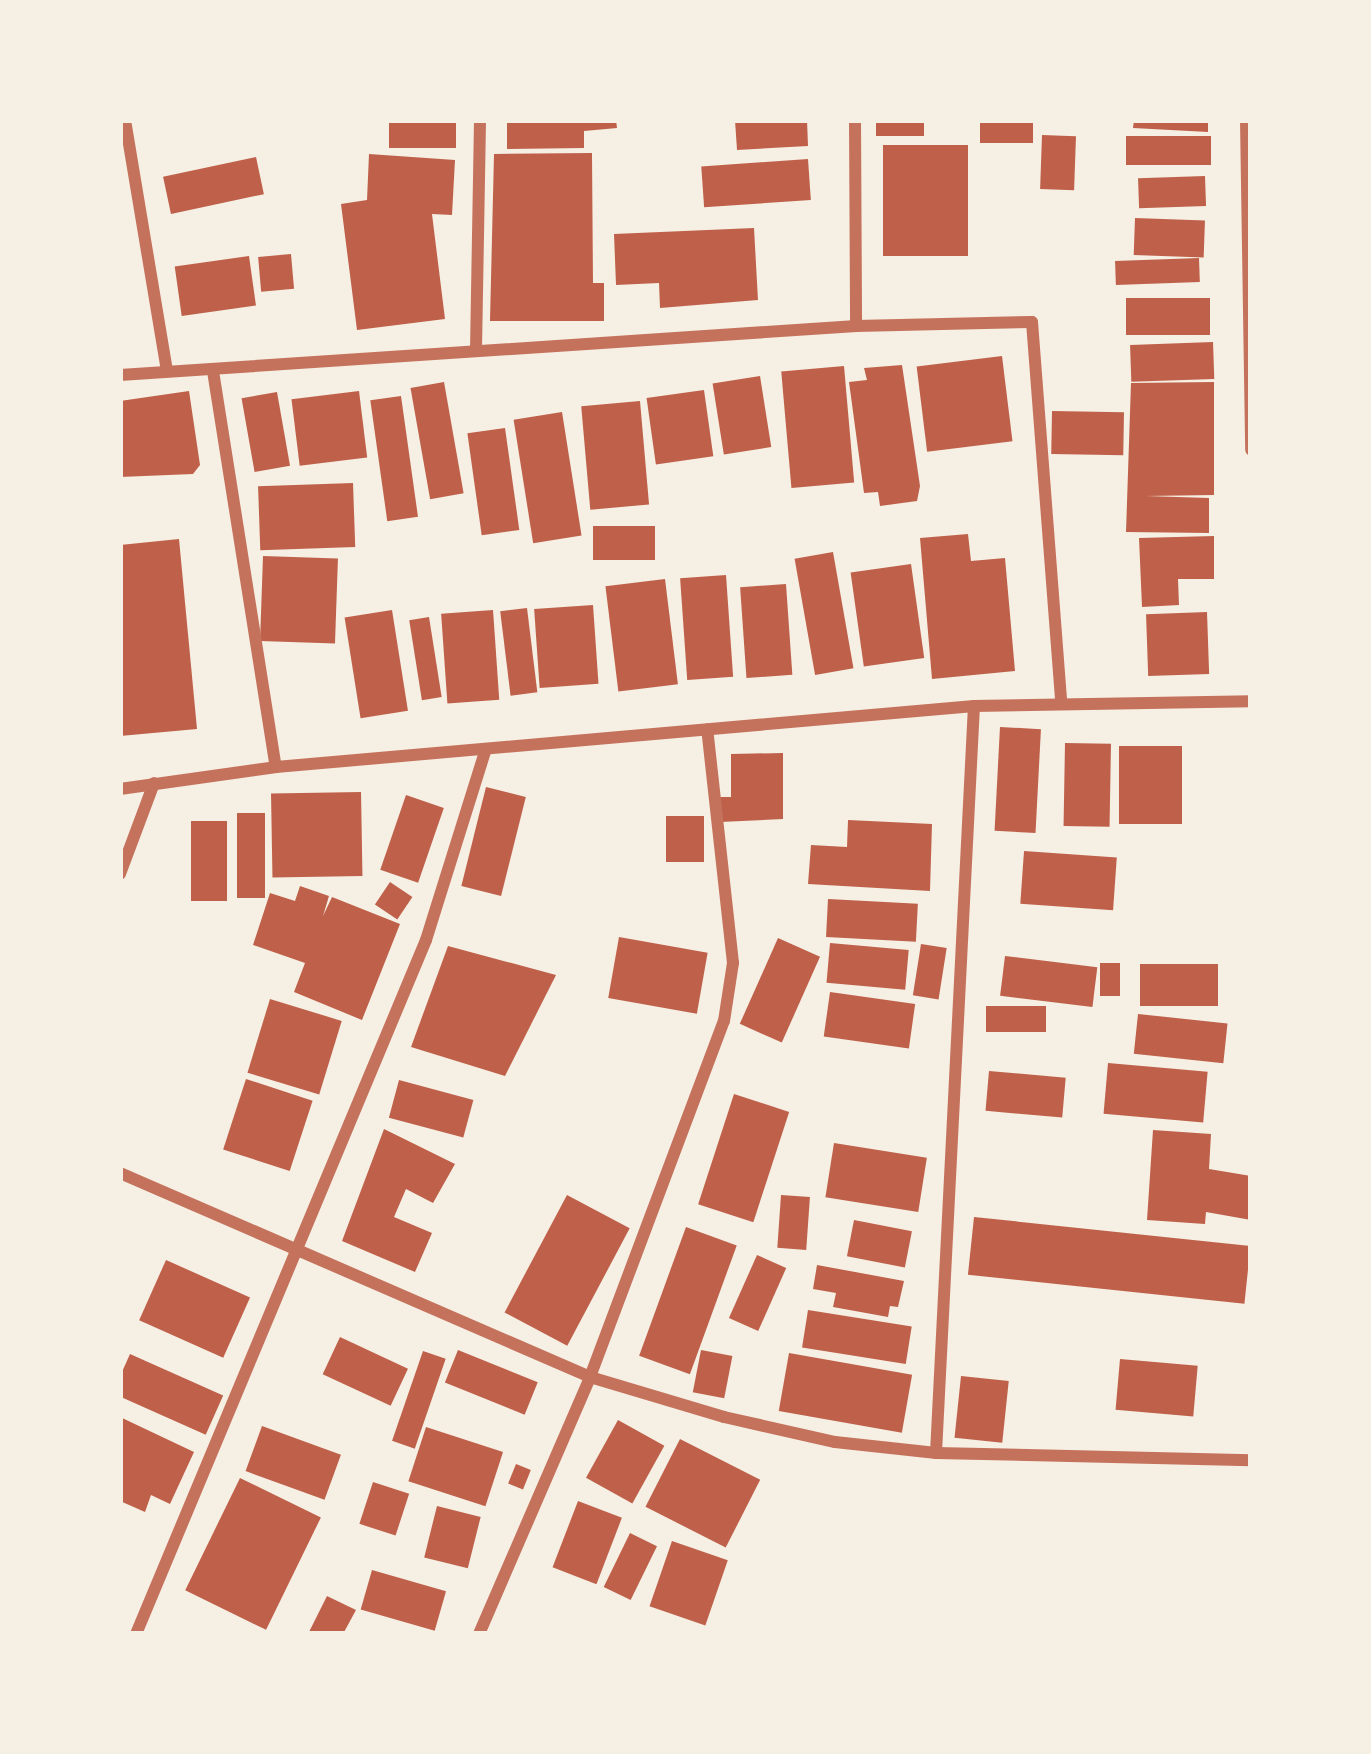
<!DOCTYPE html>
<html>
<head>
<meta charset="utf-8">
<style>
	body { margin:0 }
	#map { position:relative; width:1371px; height:1754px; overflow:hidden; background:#f6efe4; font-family:Barlow,sans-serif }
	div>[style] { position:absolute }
	.building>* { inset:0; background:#bf614a; transform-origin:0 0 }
	.minor>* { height:12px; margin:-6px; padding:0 6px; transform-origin:6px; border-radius:6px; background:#c5725c }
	span { translate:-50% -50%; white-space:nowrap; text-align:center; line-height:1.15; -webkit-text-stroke:12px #f6efe4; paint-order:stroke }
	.frame { position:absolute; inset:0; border:123px solid #f6efe4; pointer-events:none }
</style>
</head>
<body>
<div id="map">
	<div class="building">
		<i style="left:389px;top:120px;width:67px;height:28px"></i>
		<i style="clip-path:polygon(507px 120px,616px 120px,617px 128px,584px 131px,584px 148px,507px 149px)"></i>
		<i style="clip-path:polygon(735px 120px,807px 120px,808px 146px,737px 150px)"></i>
		<i style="left:876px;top:120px;width:48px;height:16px"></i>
		<i style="left:980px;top:120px;width:53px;height:23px"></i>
		<i style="clip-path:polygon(1134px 120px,1208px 120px,1208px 132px,1133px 128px)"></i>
		<i style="left:1042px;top:135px;width:34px;height:54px;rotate:2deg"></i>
		<i style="left:1211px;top:136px;width:29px;height:85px;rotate:90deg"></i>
		<i style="left:883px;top:145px;width:85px;height:111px"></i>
		<i style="clip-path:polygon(592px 153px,593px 283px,604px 283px,604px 321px,490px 321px,494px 154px)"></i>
		<i style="clip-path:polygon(369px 154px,455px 160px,452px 215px,432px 214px,445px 319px,357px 330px,341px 204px,367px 200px)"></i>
		<i style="left:256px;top:157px;width:38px;height:95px;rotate:78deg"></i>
		<i style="left:808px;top:159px;width:41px;height:107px;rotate:86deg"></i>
		<i style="left:1205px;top:176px;width:30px;height:67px;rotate:88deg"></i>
		<i style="left:1135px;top:218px;width:70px;height:37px;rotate:2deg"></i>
		<i style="clip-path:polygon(754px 228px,758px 300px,660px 308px,659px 283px,616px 285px,614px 234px)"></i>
		<i style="left:291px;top:254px;width:35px;height:33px;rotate:85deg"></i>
		<i style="left:249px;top:256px;width:50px;height:75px;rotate:82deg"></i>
		<i style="left:1199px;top:258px;width:24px;height:84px;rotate:88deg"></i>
		<i style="left:1210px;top:298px;width:37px;height:84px;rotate:90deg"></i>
		<i style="left:1213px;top:342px;width:37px;height:83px;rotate:88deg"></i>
		<i style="left:1002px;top:356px;width:86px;height:86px;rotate:83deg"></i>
		<i style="clip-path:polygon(902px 365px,920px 486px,917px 501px,880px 506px,878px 492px,864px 493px,849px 382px,867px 380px,864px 368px)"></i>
		<i style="left:844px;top:366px;width:117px;height:63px;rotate:85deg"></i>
		<i style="left:760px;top:376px;width:72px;height:48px;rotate:81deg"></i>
		<i style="left:444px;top:382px;width:113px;height:34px;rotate:80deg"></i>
		<i style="clip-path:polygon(1214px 382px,1214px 495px,1146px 496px,1209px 498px,1209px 533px,1126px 532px,1131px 383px)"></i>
		<i style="left:704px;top:390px;width:67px;height:58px;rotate:82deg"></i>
		<i style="clip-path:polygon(189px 391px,200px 465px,193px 474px,120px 477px,120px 401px)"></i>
		<i style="left:359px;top:391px;width:67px;height:68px;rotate:83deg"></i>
		<i style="left:277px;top:392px;width:75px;height:36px;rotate:80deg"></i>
		<i style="left:401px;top:396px;width:122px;height:31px;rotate:82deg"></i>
		<i style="left:640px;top:401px;width:104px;height:59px;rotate:85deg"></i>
		<i style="left:1052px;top:411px;width:72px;height:43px;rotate:1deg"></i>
		<i style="left:562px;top:412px;width:125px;height:49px;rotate:81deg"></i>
		<i style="left:505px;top:428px;width:103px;height:38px;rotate:82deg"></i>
		<i style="left:353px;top:483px;width:64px;height:95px;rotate:88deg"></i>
		<i style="left:655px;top:526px;width:34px;height:62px;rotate:90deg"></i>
		<i style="clip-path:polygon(968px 534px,971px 561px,1005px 558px,1015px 671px,932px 679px,920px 538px)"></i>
		<i style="clip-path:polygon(1214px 536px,1214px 579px,1178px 579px,1179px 605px,1142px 607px,1139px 538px)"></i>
		<i style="clip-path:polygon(179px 539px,197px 729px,120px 736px,120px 545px)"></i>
		<i style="left:833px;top:552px;width:118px;height:39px;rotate:80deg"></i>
		<i style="left:263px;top:556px;width:75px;height:85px;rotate:2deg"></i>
		<i style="left:911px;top:564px;width:95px;height:61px;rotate:82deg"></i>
		<i style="left:726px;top:575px;width:102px;height:46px;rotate:86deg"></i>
		<i style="left:665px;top:579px;width:106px;height:60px;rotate:83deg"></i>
		<i style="left:786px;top:584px;width:91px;height:46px;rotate:86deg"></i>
		<i style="left:593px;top:605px;width:79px;height:59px;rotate:86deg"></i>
		<i style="left:527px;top:608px;width:85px;height:27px;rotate:83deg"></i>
		<i style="left:392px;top:610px;width:102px;height:48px;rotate:81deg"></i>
		<i style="left:493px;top:610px;width:90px;height:52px;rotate:86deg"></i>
		<i style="left:1207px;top:612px;width:62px;height:61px;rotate:88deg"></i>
		<i style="left:429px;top:617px;width:81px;height:20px;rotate:81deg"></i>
		<i style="left:1000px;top:727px;width:41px;height:104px;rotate:3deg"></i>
		<i style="left:1065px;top:743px;width:46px;height:83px;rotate:1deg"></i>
		<i style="left:1119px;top:746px;width:63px;height:78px"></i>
		<i style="clip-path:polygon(783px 753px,783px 819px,720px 822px,720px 797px,731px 797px,731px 754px)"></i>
		<i style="left:486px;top:787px;width:41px;height:102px;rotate:14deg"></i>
		<i style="left:361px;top:792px;width:84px;height:90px;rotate:89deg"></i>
		<i style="left:406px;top:795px;width:40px;height:79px;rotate:19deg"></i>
		<i style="left:237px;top:813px;width:28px;height:85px"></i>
		<i style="left:666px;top:816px;width:38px;height:46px"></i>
		<i style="clip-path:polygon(848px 820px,932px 824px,930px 891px,808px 884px,811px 845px,847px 847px)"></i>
		<i style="left:227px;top:821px;width:80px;height:36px;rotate:90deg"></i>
		<i style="left:1024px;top:851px;width:93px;height:53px;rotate:4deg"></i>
		<i style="left:390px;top:882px;width:27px;height:27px;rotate:34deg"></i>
		<i style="clip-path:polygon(300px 886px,329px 896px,323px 916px,332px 897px,400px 924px,362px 1020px,294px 992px,305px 963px,253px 945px,270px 893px,295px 901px)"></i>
		<i style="left:828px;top:899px;width:90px;height:38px;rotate:3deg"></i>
		<i style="left:619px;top:937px;width:90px;height:62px;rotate:10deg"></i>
		<i style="left:778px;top:938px;width:46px;height:94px;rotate:24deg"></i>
		<i style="left:830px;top:943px;width:79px;height:40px;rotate:5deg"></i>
		<i style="left:921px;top:944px;width:26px;height:52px;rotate:9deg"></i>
		<i style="clip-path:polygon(448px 946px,556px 975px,505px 1076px,411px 1047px)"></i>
		<i style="left:1005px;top:956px;width:93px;height:40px;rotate:7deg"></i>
		<i style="left:1100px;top:963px;width:20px;height:33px"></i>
		<i style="left:1140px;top:964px;width:78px;height:42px"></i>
		<i style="left:830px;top:992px;width:86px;height:45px;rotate:8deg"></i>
		<i style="left:270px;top:999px;width:75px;height:77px;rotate:17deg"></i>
		<i style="left:986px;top:1006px;width:60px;height:26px"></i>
		<i style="left:1138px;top:1014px;width:90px;height:40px;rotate:6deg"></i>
		<i style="left:1108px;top:1063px;width:100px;height:51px;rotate:5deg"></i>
		<i style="left:989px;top:1071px;width:77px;height:40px;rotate:5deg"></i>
		<i style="left:246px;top:1079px;width:70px;height:74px;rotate:18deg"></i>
		<i style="left:399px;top:1080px;width:77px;height:39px;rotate:15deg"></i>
		<i style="left:734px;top:1094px;width:58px;height:116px;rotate:18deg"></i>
		<i style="clip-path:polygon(384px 1129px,455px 1164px,433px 1203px,406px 1189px,394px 1217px,432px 1233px,415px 1272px,342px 1241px)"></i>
		<i style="clip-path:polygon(1153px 1130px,1211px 1134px,1209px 1169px,1251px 1176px,1251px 1220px,1206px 1212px,1205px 1224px,1147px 1220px)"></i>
		<i style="left:834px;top:1143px;width:94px;height:55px;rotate:9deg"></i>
		<i style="left:567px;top:1195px;width:71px;height:133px;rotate:28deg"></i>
		<i style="left:781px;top:1195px;width:29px;height:53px;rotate:4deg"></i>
		<i style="left:974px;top:1217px;width:278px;height:58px;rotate:6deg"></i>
		<i style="left:854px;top:1220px;width:59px;height:37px;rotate:11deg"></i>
		<i style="left:686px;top:1227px;width:54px;height:137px;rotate:20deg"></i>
		<i style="left:757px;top:1255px;width:32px;height:69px;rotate:24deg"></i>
		<i style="left:166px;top:1260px;width:92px;height:66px;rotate:24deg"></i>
		<i style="clip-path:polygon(817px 1265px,904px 1281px,898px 1307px,890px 1306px,888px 1317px,833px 1307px,836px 1293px,813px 1289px)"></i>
		<i style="left:808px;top:1310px;width:105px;height:38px;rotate:9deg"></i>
		<i style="left:340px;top:1337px;width:75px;height:41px;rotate:25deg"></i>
		<i style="left:458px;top:1350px;width:86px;height:35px;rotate:22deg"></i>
		<i style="left:701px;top:1350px;width:32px;height:43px;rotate:11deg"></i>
		<i style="left:423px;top:1351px;width:24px;height:95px;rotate:19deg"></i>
		<i style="left:789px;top:1353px;width:125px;height:59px;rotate:10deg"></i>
		<i style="left:130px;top:1354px;width:102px;height:43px;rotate:24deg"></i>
		<i style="left:1120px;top:1359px;width:78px;height:51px;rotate:5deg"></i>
		<i style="left:961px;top:1376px;width:48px;height:62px;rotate:6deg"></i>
		<i style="clip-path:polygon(120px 1417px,194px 1452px,170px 1504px,151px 1495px,145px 1512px,120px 1501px)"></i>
		<i style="left:618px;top:1420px;width:53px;height:66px;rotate:29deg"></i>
		<i style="left:262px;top:1426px;width:84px;height:48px;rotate:20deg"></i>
		<i style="left:426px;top:1427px;width:81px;height:57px;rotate:18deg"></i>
		<i style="left:680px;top:1439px;width:90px;height:76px;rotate:27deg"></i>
		<i style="left:516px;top:1464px;width:16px;height:21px;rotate:22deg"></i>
		<i style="left:240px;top:1478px;width:90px;height:125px;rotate:26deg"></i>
		<i style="left:373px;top:1482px;width:38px;height:44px;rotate:18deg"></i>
		<i style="left:578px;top:1501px;width:47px;height:71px;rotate:21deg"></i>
		<i style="left:437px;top:1506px;width:45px;height:53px;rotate:14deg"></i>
		<i style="left:630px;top:1533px;width:30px;height:60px;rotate:26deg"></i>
		<i style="left:672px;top:1541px;width:59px;height:69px;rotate:19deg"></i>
		<i style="left:372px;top:1570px;width:77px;height:41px;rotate:16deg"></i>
		<i style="clip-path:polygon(327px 1596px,356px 1610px,343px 1634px,308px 1634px)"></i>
	</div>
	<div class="minor">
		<i style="left:125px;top:120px;width:255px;rotate:80.5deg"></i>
		<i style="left:855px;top:120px;width:206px;rotate:89.7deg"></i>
		<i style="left:1246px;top:120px;width:330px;rotate:89.1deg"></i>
		<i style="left:476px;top:350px;width:230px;rotate:-89deg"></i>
		<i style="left:213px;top:371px;width:401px;rotate:81deg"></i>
		<i style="left:120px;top:375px;width:738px;rotate:-3.81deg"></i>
		<i style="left:856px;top:326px;width:176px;rotate:-1.3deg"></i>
		<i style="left:1032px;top:322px;width:382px;rotate:85.6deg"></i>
		<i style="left:120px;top:789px;width:158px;rotate:-8deg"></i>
		<i style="left:276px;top:767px;width:701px;rotate:-4.99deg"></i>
		<i style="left:974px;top:706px;width:277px;rotate:-1deg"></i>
		<i style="left:120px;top:874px;width:97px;rotate:-69.5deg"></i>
		<i style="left:120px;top:1173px;width:512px;rotate:23.46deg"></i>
		<i style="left:590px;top:1377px;width:140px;rotate:16.6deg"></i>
		<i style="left:724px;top:1417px;width:114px;rotate:12.7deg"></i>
		<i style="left:835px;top:1442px;width:102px;rotate:6.2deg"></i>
		<i style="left:936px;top:1453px;width:315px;rotate:1.3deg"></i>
		<i style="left:936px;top:1453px;width:748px;rotate:-87.09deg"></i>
		<i style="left:136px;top:1634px;width:752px;rotate:-67.32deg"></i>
		<i style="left:426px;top:940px;width:197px;rotate:-72.6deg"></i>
		<i style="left:479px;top:1634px;width:280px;rotate:-66.6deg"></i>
		<i style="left:590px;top:1377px;width:380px;rotate:-69.4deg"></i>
		<i style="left:724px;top:1021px;width:59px;rotate:-81.2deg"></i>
		<i style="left:733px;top:963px;width:235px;rotate:-96.3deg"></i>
	</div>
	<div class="frame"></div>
</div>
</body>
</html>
